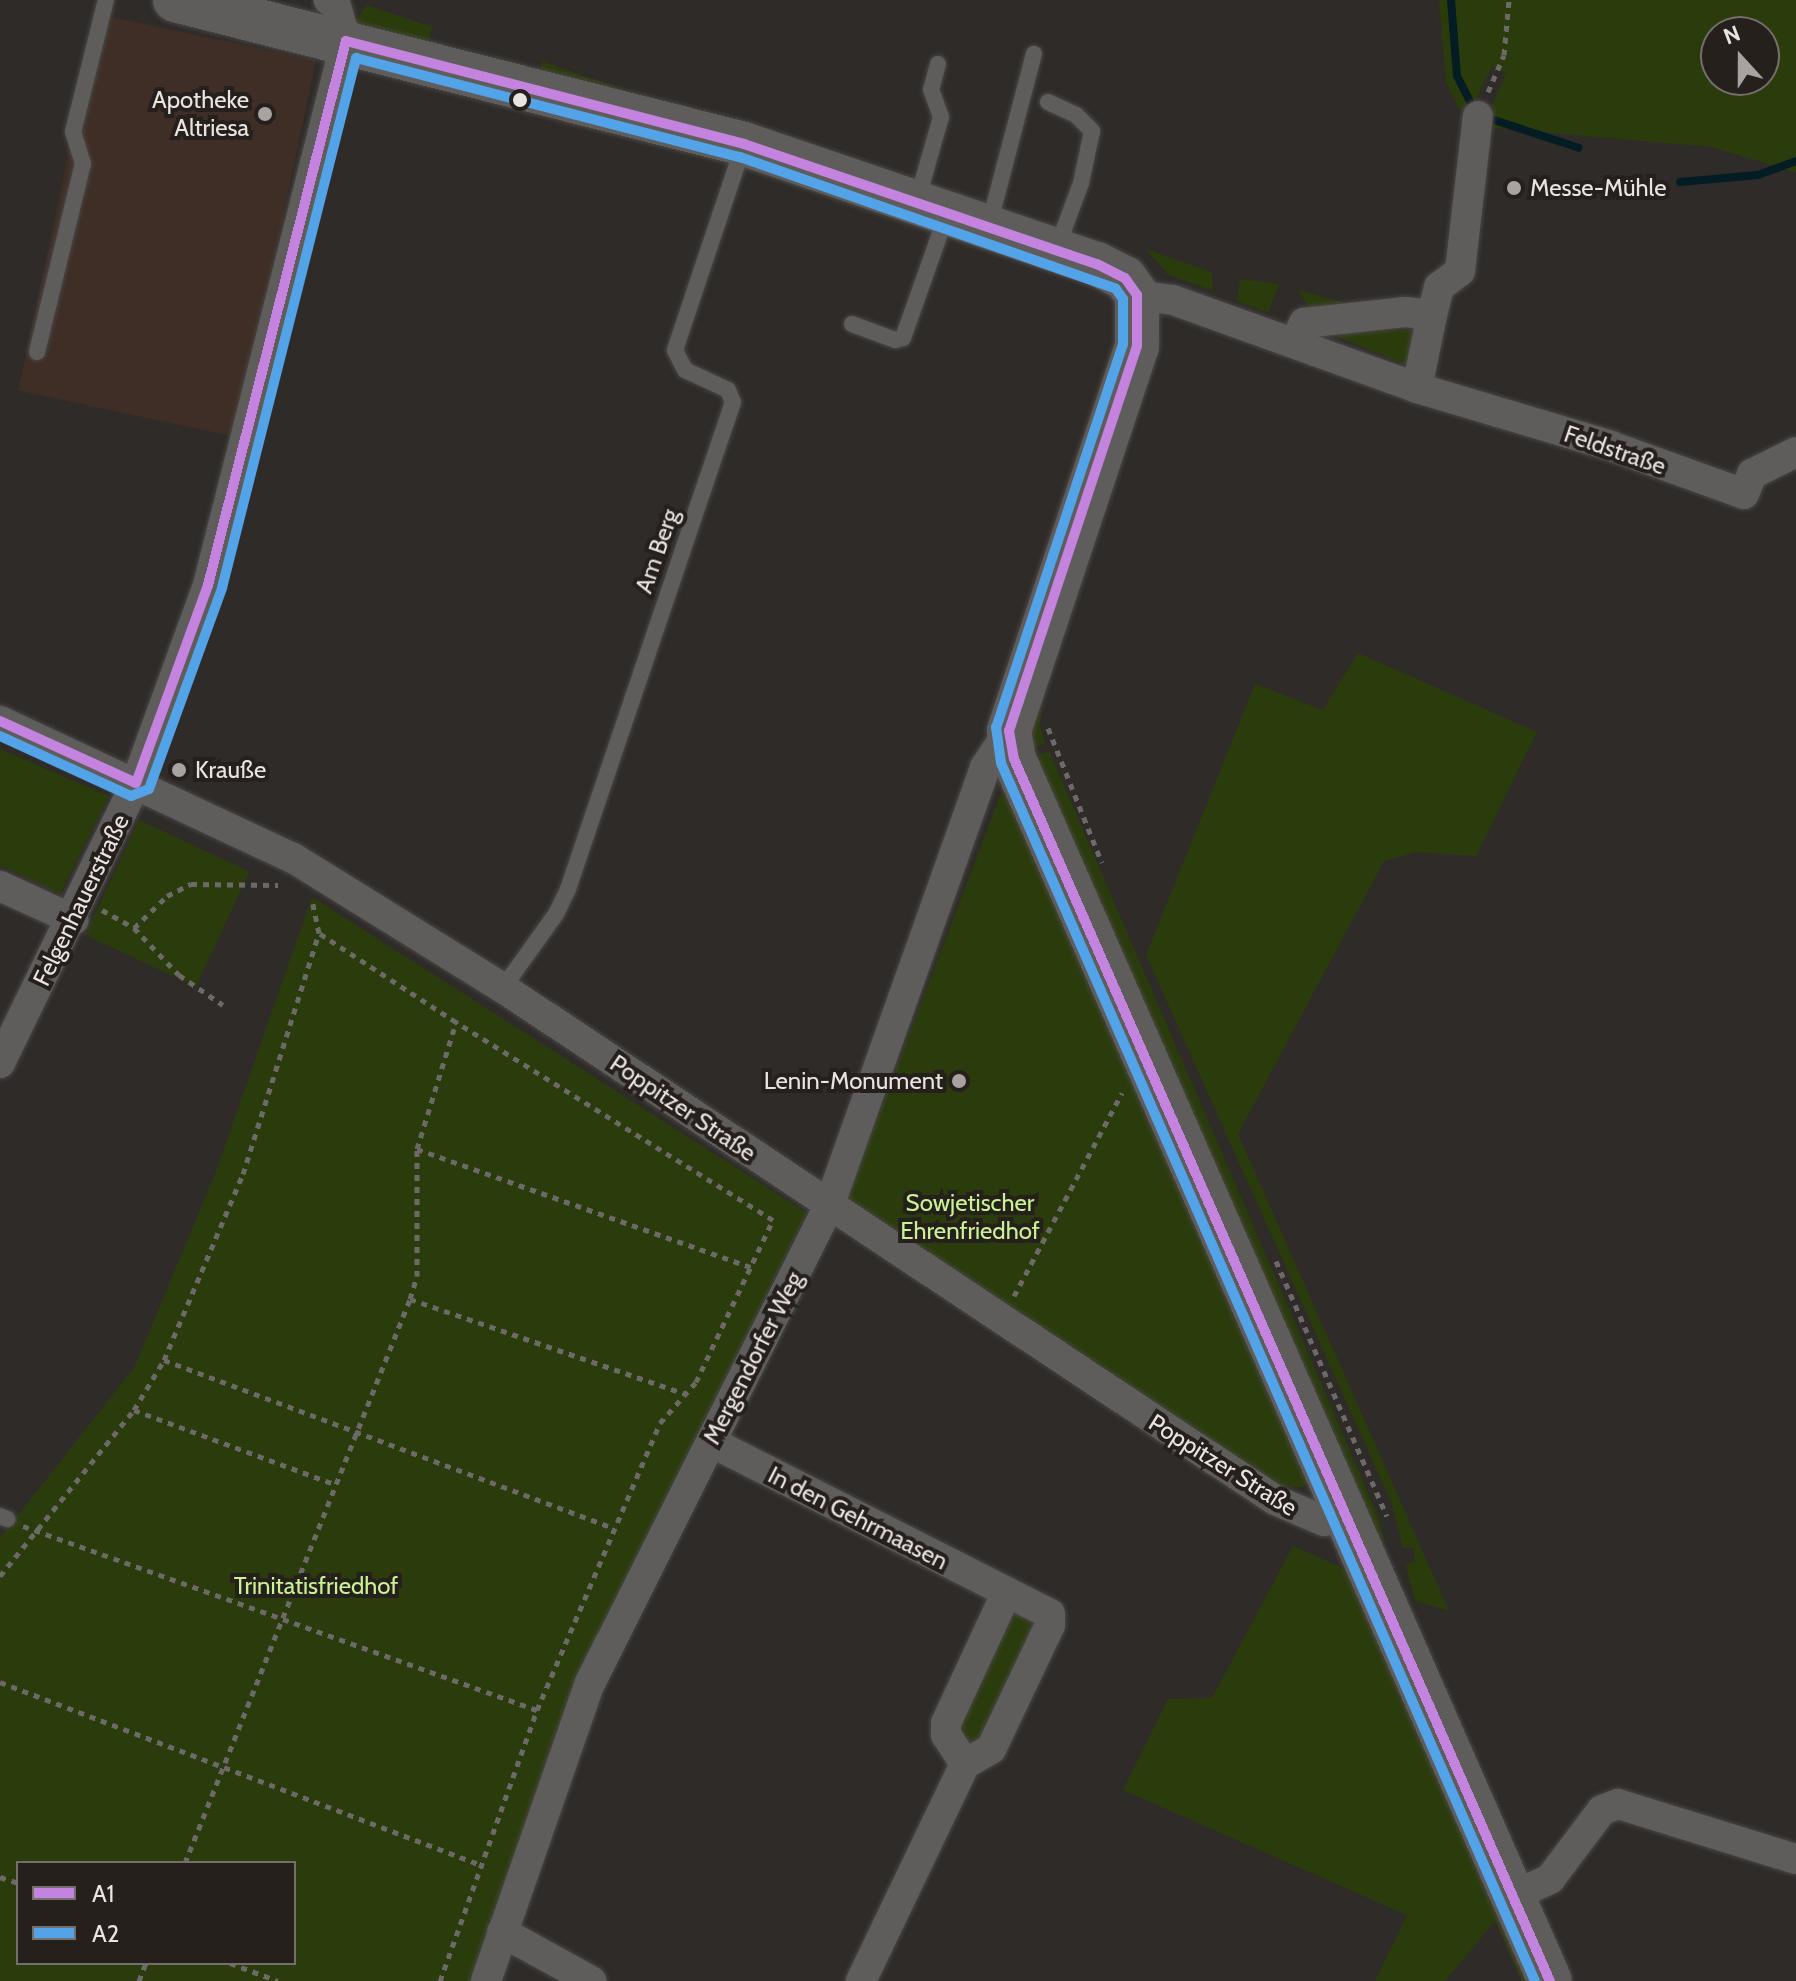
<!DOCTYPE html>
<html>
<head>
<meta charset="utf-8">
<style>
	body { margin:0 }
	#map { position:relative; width:1796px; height:1981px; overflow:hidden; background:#2e2b29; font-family:Cabin,sans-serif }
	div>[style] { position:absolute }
	.commercial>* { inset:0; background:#3e2e26; transform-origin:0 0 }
	.green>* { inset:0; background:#2b3c0c; transform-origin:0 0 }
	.stream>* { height:8px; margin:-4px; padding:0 4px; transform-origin:4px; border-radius:4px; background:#041c24 }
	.path>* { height:5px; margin-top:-2.5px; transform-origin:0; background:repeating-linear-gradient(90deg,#6c6968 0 6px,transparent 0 12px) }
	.roads { filter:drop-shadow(0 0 2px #484644) drop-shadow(0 0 2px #484644) }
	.lane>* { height:16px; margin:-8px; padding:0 8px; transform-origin:8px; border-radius:8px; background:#5f5d5c }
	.street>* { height:30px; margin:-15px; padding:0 15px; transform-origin:15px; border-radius:15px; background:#5f5d5c }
	.secondary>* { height:44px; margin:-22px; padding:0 22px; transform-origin:22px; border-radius:22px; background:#5f5d5c }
	.bus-1>* { height:10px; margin:-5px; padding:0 5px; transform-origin:5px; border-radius:5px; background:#c483df }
	.bus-2>* { height:10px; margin:-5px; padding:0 5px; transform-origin:5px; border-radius:5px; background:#53a3e8 }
	.dots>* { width:22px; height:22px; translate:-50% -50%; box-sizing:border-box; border:4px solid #26201d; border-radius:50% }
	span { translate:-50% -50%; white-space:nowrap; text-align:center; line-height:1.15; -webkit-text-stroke:8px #26201d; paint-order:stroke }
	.poi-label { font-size:24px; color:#e9e4e2 }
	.right { translate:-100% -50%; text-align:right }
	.left { translate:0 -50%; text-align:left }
	.street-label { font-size:24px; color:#e9e4e2 }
	.park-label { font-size:24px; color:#c8f293 }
	.legend { position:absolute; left:16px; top:1861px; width:280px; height:104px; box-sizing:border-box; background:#26201d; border:2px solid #746e6c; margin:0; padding:10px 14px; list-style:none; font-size:24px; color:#e9e4e2 }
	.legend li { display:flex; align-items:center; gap:16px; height:40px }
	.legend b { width:40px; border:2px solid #746e6c }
	.north { position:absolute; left:1700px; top:16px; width:80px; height:80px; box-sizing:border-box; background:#26201d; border:2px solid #746e6c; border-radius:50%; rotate:339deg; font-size:22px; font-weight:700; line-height:32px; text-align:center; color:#e9e4e2 }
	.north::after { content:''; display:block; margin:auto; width:28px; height:36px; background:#a8a3a1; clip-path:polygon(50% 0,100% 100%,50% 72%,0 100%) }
</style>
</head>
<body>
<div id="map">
	<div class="commercial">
		<i style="left:98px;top:14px;width:223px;height:385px;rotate:12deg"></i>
	</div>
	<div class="green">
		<i style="clip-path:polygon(evenodd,1439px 0,1796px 0,1796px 172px,1711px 147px,1495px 128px,1486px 120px,1506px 73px,1492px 66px,1471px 110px,1459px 109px,1446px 82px,1439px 0,1716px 32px,1764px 32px,1764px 80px,1716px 80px,1716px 32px)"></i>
		<i style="clip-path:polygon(367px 5px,432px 27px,429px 41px,425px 47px,367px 34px,356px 20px)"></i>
		<i style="clip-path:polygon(542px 61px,630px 92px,627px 99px,540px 74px)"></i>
		<i style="clip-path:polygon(1145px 249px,1212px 272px,1213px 291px,1169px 275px)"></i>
		<i style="clip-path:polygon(1240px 279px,1279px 284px,1268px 313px,1237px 301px)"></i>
		<i style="clip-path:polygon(1298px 290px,1369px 309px,1310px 309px)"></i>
		<i style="clip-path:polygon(1339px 328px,1410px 331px,1415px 337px,1409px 366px,1333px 335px)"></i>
		<i style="clip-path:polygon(1358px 653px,1537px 732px,1476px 856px,1416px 852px,1384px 861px,1238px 1134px,1449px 1611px,1415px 1601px,1406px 1565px,1415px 1561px,1413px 1548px,1403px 1548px,1392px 1504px,1146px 955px,1255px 684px,1323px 710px)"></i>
		<i style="clip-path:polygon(1044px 674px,1040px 726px,1045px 744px,1028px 749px,1028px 723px)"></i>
		<i style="clip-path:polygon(0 749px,109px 796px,60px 894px,0 865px)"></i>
		<i style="clip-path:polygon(1049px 751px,1379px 1518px,1386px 1550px,1377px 1555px,1030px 758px)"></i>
		<i style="clip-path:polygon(1005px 783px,1310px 1479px,1303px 1487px,1278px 1487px,847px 1198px)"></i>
		<i style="left:139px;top:820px;width:122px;height:127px;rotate:25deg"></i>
		<i style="clip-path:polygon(evenodd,312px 897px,807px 1213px,578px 1676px,471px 1981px,0 1981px,0 1538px,134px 1368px,215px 1174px,312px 897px,18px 1863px,294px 1863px,294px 1963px,18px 1963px,18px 1863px)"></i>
		<i style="clip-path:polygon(1293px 1546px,1343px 1568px,1360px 1589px,1536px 1981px,1522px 1981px,1495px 1921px,1445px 1981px,1375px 1981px,1407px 1915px,1123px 1790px,1168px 1699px,1212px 1698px)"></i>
		<i style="clip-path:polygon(1017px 1611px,1040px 1622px,987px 1740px,972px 1745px,960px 1738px,958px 1719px,1009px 1615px)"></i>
	</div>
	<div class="stream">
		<i style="left:1451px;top:0;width:76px;rotate:85.5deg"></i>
		<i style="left:1457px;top:76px;width:29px;rotate:63deg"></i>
		<i style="left:1494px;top:120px;width:89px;rotate:18.2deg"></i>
		<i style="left:1680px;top:182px;width:78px;rotate:-5.1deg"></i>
		<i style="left:1758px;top:175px;width:40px;rotate:-20.2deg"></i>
	</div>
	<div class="path">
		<i style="left:1488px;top:92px;width:40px;rotate:-66.6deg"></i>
		<i style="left:1504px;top:55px;width:55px;rotate:-84.8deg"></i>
		<i style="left:1048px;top:728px;width:145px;rotate:68.2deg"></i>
		<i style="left:102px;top:910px;width:37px;rotate:29deg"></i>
		<i style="left:134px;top:928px;width:65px;rotate:46.2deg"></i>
		<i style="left:179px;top:975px;width:53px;rotate:34.3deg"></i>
		<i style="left:134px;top:928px;width:46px;rotate:-44.1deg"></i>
		<i style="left:167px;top:896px;width:27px;rotate:-27deg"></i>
		<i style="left:191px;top:884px;width:87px;rotate:0.7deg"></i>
		<i style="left:417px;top:1149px;width:354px;rotate:19.5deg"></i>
		<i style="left:1276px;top:1261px;width:278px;rotate:66.5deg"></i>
		<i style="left:1014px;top:1296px;width:230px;rotate:-62deg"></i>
		<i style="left:410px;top:1299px;width:292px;rotate:19deg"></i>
		<i style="left:164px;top:1360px;width:480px;rotate:20.5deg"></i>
		<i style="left:134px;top:1410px;width:213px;rotate:20.3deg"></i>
		<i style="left:23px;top:1526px;width:546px;rotate:19.7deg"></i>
		<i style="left:0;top:1576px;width:213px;rotate:-51.1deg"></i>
		<i style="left:134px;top:1410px;width:58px;rotate:-59deg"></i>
		<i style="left:164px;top:1360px;width:202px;rotate:-67deg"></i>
		<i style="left:243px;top:1174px;width:253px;rotate:-72.5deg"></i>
		<i style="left:0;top:1682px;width:515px;rotate:20.83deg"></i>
		<i style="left:185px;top:1863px;width:607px;rotate:-68.25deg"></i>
		<i style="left:410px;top:1299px;width:24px;rotate:-73deg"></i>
		<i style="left:417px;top:1276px;width:127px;rotate:-90deg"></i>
		<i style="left:417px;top:1149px;width:133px;rotate:-72.9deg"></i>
		<i style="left:456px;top:1022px;width:163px;rotate:-147deg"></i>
		<i style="left:319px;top:933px;width:30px;rotate:-102deg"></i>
		<i style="left:0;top:1877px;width:19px;rotate:18deg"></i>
		<i style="left:230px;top:1963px;width:51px;rotate:20.6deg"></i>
		<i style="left:139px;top:1981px;width:19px;rotate:-69deg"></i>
		<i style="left:440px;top:1981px;width:288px;rotate:-70.3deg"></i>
		<i style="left:537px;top:1710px;width:312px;rotate:-66.8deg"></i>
		<i style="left:660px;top:1423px;width:55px;rotate:-48.7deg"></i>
		<i style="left:696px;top:1382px;width:179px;rotate:-64.6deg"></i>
		<i style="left:773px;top:1220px;width:374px;rotate:-148deg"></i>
	</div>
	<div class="roads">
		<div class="lane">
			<i style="left:1048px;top:102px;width:31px;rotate:25deg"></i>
			<i style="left:1076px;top:115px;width:23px;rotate:45deg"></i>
			<i style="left:1092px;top:131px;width:53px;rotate:101.9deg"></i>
			<i style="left:1081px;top:183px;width:69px;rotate:110.3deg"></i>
			<i style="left:917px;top:201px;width:87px;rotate:-74.1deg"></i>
			<i style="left:941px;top:117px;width:29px;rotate:-110deg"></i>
			<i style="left:931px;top:90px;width:27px;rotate:-75deg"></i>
			<i style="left:989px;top:225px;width:177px;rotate:-75.3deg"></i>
			<i style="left:852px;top:324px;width:46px;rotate:20.4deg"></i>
			<i style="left:895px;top:340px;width:8px;rotate:-14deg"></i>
			<i style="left:903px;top:338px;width:132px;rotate:-70.5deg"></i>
			<i style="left:37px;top:352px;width:194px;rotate:-76.3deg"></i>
			<i style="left:83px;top:164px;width:34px;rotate:-107deg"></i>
			<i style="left:73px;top:132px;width:136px;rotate:-76deg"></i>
			<i style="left:503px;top:988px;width:91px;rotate:-54.4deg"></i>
			<i style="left:556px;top:914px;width:28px;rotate:-64deg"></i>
			<i style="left:568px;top:889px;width:514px;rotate:-71.28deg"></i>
			<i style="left:733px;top:402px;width:13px;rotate:-113deg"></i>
			<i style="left:728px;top:390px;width:47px;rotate:-155.1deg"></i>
			<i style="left:685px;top:370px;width:22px;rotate:-117deg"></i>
			<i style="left:675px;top:350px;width:217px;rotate:-71.5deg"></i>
			<i style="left:0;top:1516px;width:8px;rotate:23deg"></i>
		</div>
		<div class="street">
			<i style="left:1137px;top:295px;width:36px;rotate:8deg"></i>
			<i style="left:1173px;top:300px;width:259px;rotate:19.8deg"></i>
			<i style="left:1417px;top:388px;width:202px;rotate:16.6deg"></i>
			<i style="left:1611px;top:446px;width:141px;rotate:19.8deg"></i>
			<i style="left:1744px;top:494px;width:22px;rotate:-68deg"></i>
			<i style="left:1752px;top:474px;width:49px;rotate:-26.6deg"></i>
			<i style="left:1295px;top:343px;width:22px;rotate:-66deg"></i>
			<i style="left:1304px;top:323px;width:102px;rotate:-6.2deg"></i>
			<i style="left:1405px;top:312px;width:27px;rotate:6deg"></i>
			<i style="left:1432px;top:315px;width:29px;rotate:-76deg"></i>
			<i style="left:1439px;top:287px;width:26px;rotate:-37deg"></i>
			<i style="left:1460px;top:271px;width:156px;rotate:-83.4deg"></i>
			<i style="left:1417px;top:388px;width:75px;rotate:-78.4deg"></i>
			<i style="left:0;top:721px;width:323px;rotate:25.1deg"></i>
			<i style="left:293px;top:858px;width:247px;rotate:31.8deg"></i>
			<i style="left:503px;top:988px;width:926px;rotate:33.55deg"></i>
			<i style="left:1275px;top:1500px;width:53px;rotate:23.2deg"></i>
			<i style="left:1324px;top:1521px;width:22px;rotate:-16deg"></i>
			<i style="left:0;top:886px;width:81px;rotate:24.7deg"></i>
			<i style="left:0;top:1063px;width:311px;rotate:-64.1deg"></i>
			<i style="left:136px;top:783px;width:211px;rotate:-70deg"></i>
			<i style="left:208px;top:585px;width:561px;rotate:-75.77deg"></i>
			<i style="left:346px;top:41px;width:40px;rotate:-106deg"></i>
			<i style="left:335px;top:3px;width:7px;rotate:-153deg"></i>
			<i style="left:711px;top:1442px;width:380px;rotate:26.9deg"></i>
			<i style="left:1050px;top:1614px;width:11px;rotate:90deg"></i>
			<i style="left:1050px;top:1625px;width:137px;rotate:115.4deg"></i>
			<i style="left:991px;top:1749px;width:30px;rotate:150deg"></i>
			<i style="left:965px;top:1764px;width:35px;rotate:-123deg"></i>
			<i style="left:946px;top:1735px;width:12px;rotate:-90deg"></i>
			<i style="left:946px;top:1723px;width:142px;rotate:-65.1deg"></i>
			<i style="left:1513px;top:1896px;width:41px;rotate:-24.7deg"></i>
			<i style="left:1550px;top:1879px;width:86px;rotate:-53deg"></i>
			<i style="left:1602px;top:1810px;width:17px;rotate:-21deg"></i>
			<i style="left:1618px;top:1804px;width:186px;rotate:17.2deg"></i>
			<i style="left:502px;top:1932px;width:102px;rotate:28.8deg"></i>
			<i style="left:486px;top:1981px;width:316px;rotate:-70.8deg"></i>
			<i style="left:590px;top:1683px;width:534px;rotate:-63.39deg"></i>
			<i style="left:829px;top:1206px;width:466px;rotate:-70.4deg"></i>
			<i style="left:985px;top:767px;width:43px;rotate:-56.3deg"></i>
			<i style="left:861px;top:1981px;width:241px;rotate:-64.4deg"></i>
		</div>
		<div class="secondary">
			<i style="left:175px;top:0;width:587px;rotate:14.2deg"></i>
			<i style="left:744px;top:144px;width:373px;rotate:18.8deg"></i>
			<i style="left:1097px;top:264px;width:31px;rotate:27deg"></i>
			<i style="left:1125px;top:278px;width:21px;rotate:55deg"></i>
			<i style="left:1137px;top:295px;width:51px;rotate:90deg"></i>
			<i style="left:1137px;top:346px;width:406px;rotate:108.4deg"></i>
			<i style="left:1009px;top:731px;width:28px;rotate:80deg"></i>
			<i style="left:1014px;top:759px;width:1334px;rotate:66.32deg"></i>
		</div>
	</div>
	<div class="bus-1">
		<i style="left:346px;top:41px;width:411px;rotate:14.5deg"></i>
		<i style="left:744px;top:144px;width:373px;rotate:18.8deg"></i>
		<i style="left:1097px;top:264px;width:31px;rotate:27deg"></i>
		<i style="left:1125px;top:278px;width:21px;rotate:55deg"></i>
		<i style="left:1137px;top:295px;width:51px;rotate:90deg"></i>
		<i style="left:1137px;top:346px;width:406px;rotate:108.4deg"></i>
		<i style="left:1009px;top:731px;width:28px;rotate:80deg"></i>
		<i style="left:1014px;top:759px;width:1334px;rotate:66.32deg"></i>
		<i style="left:0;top:721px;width:149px;rotate:24.5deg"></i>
		<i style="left:136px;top:783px;width:211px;rotate:-70deg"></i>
		<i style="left:208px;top:585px;width:561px;rotate:-75.77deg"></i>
	</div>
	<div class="bus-2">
		<i style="left:0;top:736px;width:144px;rotate:24.6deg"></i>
		<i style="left:131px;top:796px;width:19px;rotate:-21deg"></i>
		<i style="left:149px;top:789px;width:214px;rotate:-70deg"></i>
		<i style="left:222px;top:588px;width:547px;rotate:-75.81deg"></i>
		<i style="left:356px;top:58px;width:397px;rotate:14.5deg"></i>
		<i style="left:740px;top:157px;width:398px;rotate:19.3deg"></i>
		<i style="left:1116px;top:289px;width:12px;rotate:55deg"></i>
		<i style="left:1123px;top:299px;width:45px;rotate:90deg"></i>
		<i style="left:1123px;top:344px;width:404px;rotate:108.3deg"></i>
		<i style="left:996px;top:727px;width:36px;rotate:82deg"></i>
		<i style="left:1001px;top:763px;width:1330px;rotate:66.33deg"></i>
	</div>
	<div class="dots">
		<i style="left:520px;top:100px;background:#e9e4e2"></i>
		<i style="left:265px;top:114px;background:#a8a3a1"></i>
		<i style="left:1514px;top:188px;background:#a8a3a1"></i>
		<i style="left:179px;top:770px;background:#a8a3a1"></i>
		<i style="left:959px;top:1081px;background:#a8a3a1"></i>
	</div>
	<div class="poi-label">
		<span class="right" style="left:249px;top:114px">Apotheke<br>Altriesa</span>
		<span class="left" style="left:1530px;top:188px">Messe-Mühle</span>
		<span class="left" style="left:195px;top:770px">Krauße</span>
		<span class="right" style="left:943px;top:1081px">Lenin-Monument</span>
	</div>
	<div class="street-label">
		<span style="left:1615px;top:450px;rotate:19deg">Feldstraße</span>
		<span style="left:657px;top:551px;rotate:-71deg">Am Berg</span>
		<span style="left:81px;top:900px;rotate:-64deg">Felgenhauerstraße</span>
		<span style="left:683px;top:1108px;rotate:34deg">Poppitzer Straße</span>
		<span style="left:753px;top:1358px;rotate:-63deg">Mergendorfer Weg</span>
		<span style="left:1223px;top:1465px;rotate:32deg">Poppitzer Straße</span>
		<span style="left:858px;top:1518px;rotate:27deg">In den Gehrmaasen</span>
	</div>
	<div class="park-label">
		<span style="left:970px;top:1217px">Sowjetischer<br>Ehrenfriedhof</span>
		<span style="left:316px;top:1586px">Trinitatisfriedhof</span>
	</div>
	<ul class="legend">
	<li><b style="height:10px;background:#c483df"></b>A1</li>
	<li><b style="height:10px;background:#53a3e8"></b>A2</li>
	</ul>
	<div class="north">N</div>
</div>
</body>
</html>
